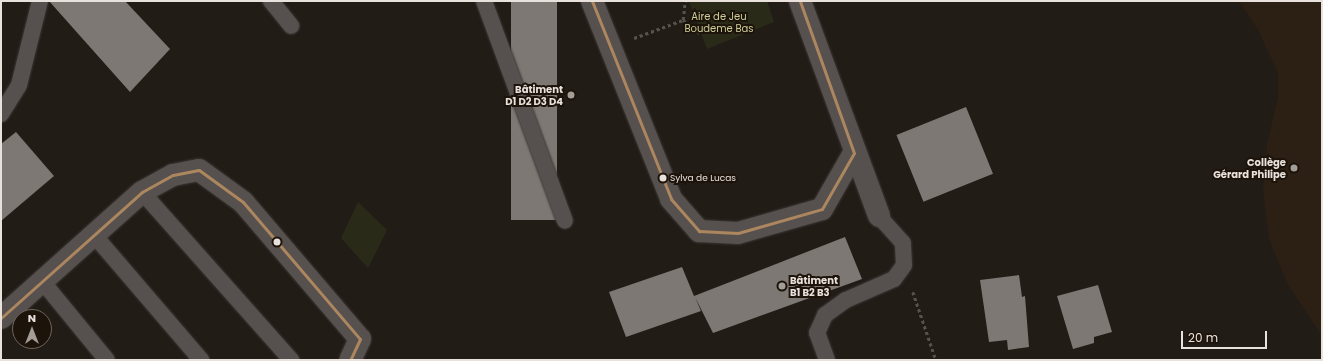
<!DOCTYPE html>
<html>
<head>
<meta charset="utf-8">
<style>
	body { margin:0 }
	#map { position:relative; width:1323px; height:361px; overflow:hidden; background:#221c17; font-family:Poppins,sans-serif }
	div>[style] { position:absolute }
	.built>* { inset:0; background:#2c1f13 }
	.green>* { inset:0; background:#2a2a19 }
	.building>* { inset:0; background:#7e7874; transform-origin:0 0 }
	.path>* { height:2.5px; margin-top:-1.25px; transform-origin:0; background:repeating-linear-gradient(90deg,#56524e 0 3px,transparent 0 6px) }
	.roads { filter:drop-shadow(0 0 1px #3b3733) drop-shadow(0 0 1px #3b3733) }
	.lane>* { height:16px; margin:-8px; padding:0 8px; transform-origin:8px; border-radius:8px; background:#56514e }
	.street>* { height:22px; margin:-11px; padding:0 11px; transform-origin:11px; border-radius:11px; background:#56514e }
	.bus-1>* { height:3px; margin:-1.5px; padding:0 1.5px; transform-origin:1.5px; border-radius:1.5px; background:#ac865e }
	.dots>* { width:11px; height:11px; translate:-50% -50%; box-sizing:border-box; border:2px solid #1c130a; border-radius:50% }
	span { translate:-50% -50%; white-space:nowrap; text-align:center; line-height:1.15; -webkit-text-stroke:4px #1c130a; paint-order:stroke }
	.bus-label { font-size:9px; color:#e9e2dc }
	.left { translate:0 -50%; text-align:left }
	.park-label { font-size:10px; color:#ccce99 }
	.poi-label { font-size:10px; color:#e9e2dc; font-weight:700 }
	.right { translate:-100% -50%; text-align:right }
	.frame { position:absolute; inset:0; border:2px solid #e9e2dc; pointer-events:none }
	.north { position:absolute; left:12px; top:309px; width:40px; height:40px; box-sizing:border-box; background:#1c130a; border:1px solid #6e665e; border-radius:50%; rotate:0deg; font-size:11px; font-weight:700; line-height:16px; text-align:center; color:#e9e2dc }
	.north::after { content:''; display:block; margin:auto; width:14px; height:18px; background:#a39d97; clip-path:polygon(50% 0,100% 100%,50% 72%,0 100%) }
	.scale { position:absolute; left:1181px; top:331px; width:86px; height:18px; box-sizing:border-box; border:2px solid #e9e2dc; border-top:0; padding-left:5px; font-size:12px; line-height:14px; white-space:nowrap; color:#e9e2dc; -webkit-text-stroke:3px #1c130a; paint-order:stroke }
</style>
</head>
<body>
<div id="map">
	<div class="built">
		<i style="clip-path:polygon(1239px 1px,1322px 1px,1322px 336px,1288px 285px,1269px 239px,1263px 191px,1267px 144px,1278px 97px,1278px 73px,1258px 30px)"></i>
	</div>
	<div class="green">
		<i style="clip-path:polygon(689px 1px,767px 1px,774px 22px,707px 49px)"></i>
		<i style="clip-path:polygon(358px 202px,387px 230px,368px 268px,341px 238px)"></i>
	</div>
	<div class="building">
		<i style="clip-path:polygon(49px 1px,125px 1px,170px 49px,130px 92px)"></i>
		<i style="left:511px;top:1px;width:46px;height:219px"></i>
		<i style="left:966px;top:107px;width:72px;height:75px;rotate:68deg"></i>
		<i style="clip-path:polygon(16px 132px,54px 176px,1px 221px,1px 144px)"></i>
		<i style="clip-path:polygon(845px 237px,862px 279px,713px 333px,695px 297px,701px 311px,626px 337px,609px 292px,682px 267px,694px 296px)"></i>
		<i style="clip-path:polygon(1019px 275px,1022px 297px,1025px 296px,1029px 347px,1008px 350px,1007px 340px,989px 342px,980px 280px)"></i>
		<i style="clip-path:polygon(1098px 285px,1112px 332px,1094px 337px,1094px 343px,1073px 349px,1057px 296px)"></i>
	</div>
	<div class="path">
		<i style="left:683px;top:20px;width:23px;rotate:38deg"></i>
		<i style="left:634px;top:38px;width:52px;rotate:-20.2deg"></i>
		<i style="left:683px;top:20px;width:19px;rotate:-84deg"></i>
		<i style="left:913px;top:292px;width:72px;rotate:71.3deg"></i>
	</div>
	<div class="roads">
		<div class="lane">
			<i style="left:271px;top:1px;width:32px;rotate:51deg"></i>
			<i style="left:484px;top:1px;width:234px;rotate:69.8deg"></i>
			<i style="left:1px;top:114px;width:34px;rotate:-58deg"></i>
			<i style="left:19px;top:85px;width:87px;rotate:-76deg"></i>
			<i style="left:142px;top:192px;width:225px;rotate:48.4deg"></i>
			<i style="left:94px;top:235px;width:165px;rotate:49.4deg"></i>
			<i style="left:42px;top:281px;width:102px;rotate:50.6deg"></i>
			<i style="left:827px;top:360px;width:29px;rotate:-110deg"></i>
			<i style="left:817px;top:333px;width:20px;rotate:-66deg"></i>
			<i style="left:825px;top:315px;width:26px;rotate:-36deg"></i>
			<i style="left:846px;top:300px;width:52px;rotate:-23.6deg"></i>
			<i style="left:894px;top:279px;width:17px;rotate:-54deg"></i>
			<i style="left:904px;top:265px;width:22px;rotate:-93deg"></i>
			<i style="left:903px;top:243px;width:36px;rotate:-132deg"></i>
		</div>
		<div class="street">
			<i style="left:592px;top:1px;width:213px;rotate:68.2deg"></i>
			<i style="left:671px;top:199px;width:43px;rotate:48.8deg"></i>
			<i style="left:699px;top:231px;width:39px;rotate:3deg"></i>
			<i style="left:738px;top:233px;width:87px;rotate:-15.9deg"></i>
			<i style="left:822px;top:209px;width:64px;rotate:-60.3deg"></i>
			<i style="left:800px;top:1px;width:229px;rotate:69.8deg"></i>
			<i style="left:1px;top:318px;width:189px;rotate:-41.8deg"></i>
			<i style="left:142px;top:192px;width:35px;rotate:-29deg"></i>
			<i style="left:173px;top:175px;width:26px;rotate:-11deg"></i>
			<i style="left:199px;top:170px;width:54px;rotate:36deg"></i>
			<i style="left:243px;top:202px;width:180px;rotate:49.5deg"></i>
			<i style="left:360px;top:339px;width:23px;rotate:115deg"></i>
		</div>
	</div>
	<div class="bus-1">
		<i style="left:592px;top:1px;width:213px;rotate:68.2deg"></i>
		<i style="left:671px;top:199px;width:43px;rotate:48.8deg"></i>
		<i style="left:699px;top:231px;width:39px;rotate:3deg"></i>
		<i style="left:738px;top:233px;width:87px;rotate:-15.9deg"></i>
		<i style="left:822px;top:209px;width:64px;rotate:-60.3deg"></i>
		<i style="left:854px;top:153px;width:161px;rotate:-109.6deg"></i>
		<i style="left:1px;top:318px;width:189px;rotate:-41.8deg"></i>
		<i style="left:142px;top:192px;width:35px;rotate:-29deg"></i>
		<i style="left:173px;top:175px;width:26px;rotate:-11deg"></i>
		<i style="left:199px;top:170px;width:54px;rotate:36deg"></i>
		<i style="left:243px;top:202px;width:180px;rotate:49.5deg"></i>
		<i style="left:360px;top:339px;width:23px;rotate:115deg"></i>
	</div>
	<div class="dots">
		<i style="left:571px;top:95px;background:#a39d97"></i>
		<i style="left:1294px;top:168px;background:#a39d97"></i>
		<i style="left:663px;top:178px;background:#e9e2dc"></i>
		<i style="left:277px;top:242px;background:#e9e2dc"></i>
		<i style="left:782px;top:286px;background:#a39d97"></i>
	</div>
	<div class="bus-label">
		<span class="left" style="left:670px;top:178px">Sylva de Lucas</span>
	</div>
	<div class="park-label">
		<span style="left:719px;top:22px">Aire de Jeu<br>Boudeme Bas</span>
	</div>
	<div class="poi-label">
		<span class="right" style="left:563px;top:95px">Bâtiment<br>D1 D2 D3 D4</span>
		<span class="right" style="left:1286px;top:168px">Collège<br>Gérard Philipe</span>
		<span class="left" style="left:790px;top:286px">Bâtiment<br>B1 B2 B3</span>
	</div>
	<div class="frame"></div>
	<div class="north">N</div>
	<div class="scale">20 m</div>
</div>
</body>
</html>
